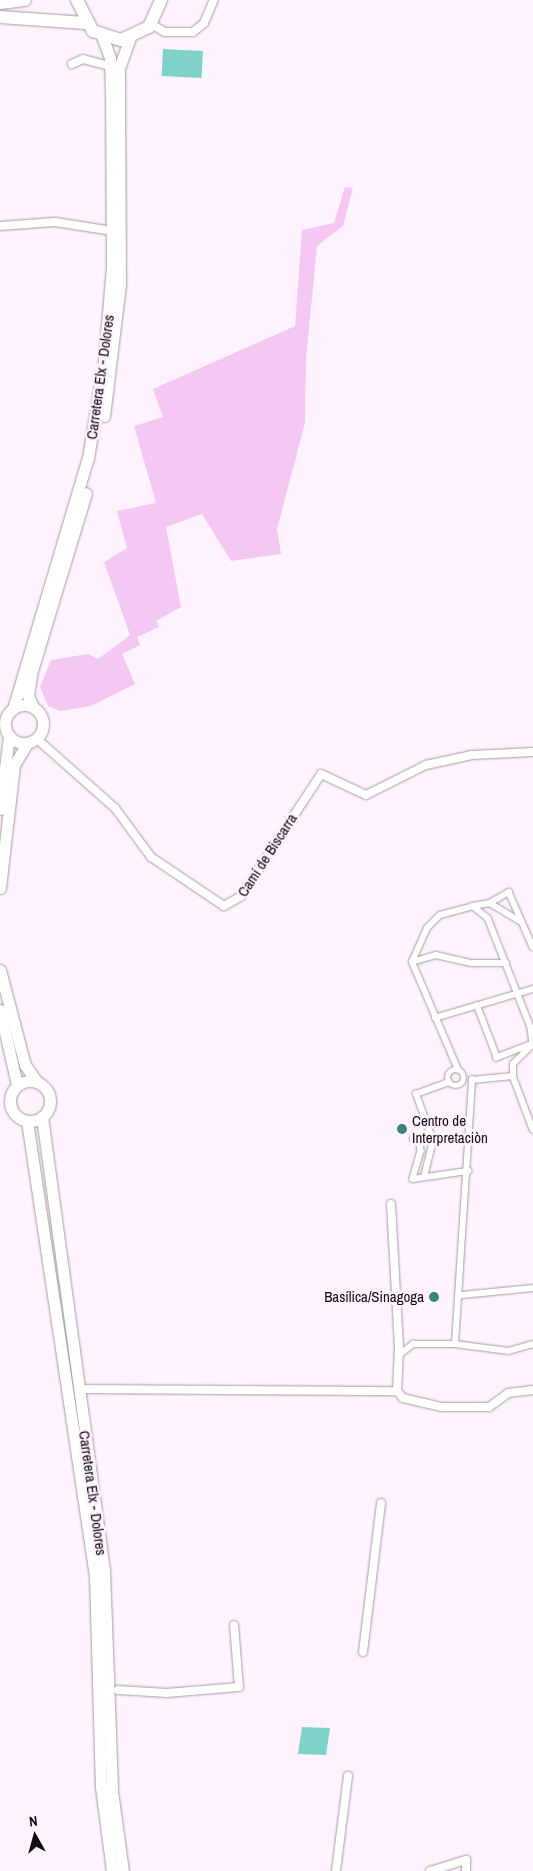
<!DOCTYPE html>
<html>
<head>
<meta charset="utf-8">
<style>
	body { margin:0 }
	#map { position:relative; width:533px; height:1871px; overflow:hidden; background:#fff3ff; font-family:"Archivo Narrow",sans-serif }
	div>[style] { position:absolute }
	.green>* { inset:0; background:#f4c8f3 }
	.water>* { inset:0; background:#7fd2c8; transform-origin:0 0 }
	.roads { filter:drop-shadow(0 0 1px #a49aa4) drop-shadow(0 0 1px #a49aa4) }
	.pedestrian>* { height:5.5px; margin:-2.75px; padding:0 2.75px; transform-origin:2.75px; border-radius:2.75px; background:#fff }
	.pedestrian>.ring { margin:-2.75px; padding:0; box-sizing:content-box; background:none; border:5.5px solid #fff; border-radius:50% }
	.minor>* { height:8px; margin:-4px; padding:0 4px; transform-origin:4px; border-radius:4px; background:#fff }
	.secondary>* { height:11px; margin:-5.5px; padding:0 5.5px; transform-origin:5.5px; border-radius:5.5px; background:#fff }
	.secondary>.ring { margin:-5.5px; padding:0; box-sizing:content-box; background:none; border:11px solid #fff; border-radius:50% }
	.trunk>* { height:12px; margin:-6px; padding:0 6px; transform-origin:6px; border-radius:6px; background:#fff }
	.dots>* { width:14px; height:14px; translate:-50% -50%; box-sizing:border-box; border:2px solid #fff3ff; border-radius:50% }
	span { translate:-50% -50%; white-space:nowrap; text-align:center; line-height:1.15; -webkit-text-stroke:5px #fff3ff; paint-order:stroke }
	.street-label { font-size:15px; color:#100c10 }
	.poi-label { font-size:15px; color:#100c10 }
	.left { translate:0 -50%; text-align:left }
	.right { translate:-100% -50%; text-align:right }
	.north { position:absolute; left:10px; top:1811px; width:50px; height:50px; -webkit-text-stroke:4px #fff3ff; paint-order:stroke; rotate:353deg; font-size:14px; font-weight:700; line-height:20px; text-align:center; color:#100c10 }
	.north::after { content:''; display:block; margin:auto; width:18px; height:22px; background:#100c10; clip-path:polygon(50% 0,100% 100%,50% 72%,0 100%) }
</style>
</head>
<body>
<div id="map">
	<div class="green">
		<i style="clip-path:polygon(345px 187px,353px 188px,343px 226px,317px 246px,306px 359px,305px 423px,277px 529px,281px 554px,231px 561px,202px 514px,166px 527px,181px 607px,156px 621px,159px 627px,137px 637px,140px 645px,122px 654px,135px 684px,91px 706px,60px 711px,48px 706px,40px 687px,51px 660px,88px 654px,98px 659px,130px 635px,104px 562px,127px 548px,117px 511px,156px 503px,134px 426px,163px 417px,153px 389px,295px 326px,302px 230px,334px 223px)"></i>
	</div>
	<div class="water">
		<i style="left:163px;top:49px;width:40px;height:27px;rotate:3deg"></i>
		<i style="clip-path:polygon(302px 1727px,330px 1728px,326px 1755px,298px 1754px)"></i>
	</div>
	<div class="roads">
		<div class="pedestrian">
			<i style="left:490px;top:903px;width:35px;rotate:31deg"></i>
			<i style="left:473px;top:906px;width:17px;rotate:-10deg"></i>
			<i style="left:490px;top:903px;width:22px;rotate:-30deg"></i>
			<i style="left:509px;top:892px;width:60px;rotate:66.4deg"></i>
			<i style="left:412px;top:962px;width:25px;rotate:-16deg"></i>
			<i style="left:436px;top:955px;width:37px;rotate:13deg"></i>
			<i style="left:472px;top:963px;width:34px"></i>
			<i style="left:435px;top:1018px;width:102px;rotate:-16.5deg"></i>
			<i class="ring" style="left:448px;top:1070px;width:10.5px;height:10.5px"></i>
			<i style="left:458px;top:1070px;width:117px;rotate:-113.1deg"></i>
			<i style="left:412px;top:962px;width:37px;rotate:-66deg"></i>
			<i style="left:427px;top:928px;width:18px;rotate:-45deg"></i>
			<i style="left:440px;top:915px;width:34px;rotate:-15deg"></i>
			<i style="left:473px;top:906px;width:19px;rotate:39deg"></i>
			<i style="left:488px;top:918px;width:118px;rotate:68.6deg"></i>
			<i style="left:531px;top:1028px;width:16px;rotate:83deg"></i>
			<i style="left:533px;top:1044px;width:39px;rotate:159deg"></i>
			<i style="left:497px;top:1058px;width:56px;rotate:-111deg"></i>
			<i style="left:513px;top:1076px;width:57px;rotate:69.3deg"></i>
			<i style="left:413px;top:1139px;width:6px;rotate:-9deg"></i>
			<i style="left:419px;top:1138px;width:13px;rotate:81deg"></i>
			<i style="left:421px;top:1151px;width:29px;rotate:106deg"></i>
			<i style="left:413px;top:1179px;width:56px;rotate:-8.3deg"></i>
			<i style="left:424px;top:1177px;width:37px;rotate:-76deg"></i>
			<i style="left:433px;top:1141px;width:50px;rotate:-109.9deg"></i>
			<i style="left:416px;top:1094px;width:35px;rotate:-20deg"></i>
			<i style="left:462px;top:1295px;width:71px;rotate:-5.6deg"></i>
			<i style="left:455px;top:1344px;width:54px;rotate:7.4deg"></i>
			<i style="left:509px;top:1351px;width:25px;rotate:-16deg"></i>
			<i style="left:399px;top:1355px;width:18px;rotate:-38deg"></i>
			<i style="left:413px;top:1344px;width:42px"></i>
			<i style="left:455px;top:1344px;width:265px;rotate:-86.3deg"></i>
			<i style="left:472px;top:1080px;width:41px;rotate:-5.6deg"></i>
			<i style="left:513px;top:1076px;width:12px;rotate:-90deg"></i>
			<i style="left:513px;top:1064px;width:25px;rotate:-45deg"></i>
		</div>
		<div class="minor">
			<i style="left:151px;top:24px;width:16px;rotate:30deg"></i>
			<i style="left:165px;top:32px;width:28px"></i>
			<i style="left:193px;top:32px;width:14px;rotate:-39deg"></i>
			<i style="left:204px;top:23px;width:25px;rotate:-67deg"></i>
			<i style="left:72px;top:64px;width:12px;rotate:-24deg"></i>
			<i style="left:83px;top:59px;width:28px;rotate:15deg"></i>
			<i style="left:0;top:226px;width:55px;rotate:-4.2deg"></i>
			<i style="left:55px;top:222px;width:52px;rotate:8.9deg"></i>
			<i style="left:37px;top:739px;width:104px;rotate:41.5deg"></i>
			<i style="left:115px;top:808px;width:61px;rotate:53.7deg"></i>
			<i style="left:151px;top:857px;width:88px;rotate:33.9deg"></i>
			<i style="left:224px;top:906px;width:20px;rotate:-30deg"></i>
			<i style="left:241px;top:896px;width:146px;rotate:-56.7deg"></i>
			<i style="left:321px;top:774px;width:50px;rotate:25deg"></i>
			<i style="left:366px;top:795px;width:67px;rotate:-26.6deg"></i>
			<i style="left:426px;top:765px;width:47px;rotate:-12.3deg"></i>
			<i style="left:472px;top:755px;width:61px;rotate:-2.8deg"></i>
			<i style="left:391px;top:1204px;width:144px;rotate:86.8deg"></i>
			<i style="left:87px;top:1389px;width:310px;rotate:0.4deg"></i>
			<i style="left:397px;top:1391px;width:42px;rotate:-87.3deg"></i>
			<i style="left:397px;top:1391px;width:9px;rotate:49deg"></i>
			<i style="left:403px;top:1398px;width:39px;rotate:13deg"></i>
			<i style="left:441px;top:1407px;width:48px"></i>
			<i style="left:489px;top:1407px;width:24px;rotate:-36deg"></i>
			<i style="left:508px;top:1393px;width:25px;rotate:-7deg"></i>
			<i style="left:363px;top:1652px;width:150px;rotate:-83.1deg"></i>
			<i style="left:118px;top:1690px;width:49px;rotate:3.5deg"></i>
			<i style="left:167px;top:1693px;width:72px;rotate:-4.8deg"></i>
			<i style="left:239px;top:1687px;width:62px;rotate:-94.6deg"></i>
			<i style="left:336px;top:1871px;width:96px;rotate:-82.8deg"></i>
			<i style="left:430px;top:1871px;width:38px;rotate:-17deg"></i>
			<i style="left:466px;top:1860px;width:11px;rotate:90deg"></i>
		</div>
		<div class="secondary">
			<i style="left:104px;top:416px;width:134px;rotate:-83.1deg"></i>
			<i style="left:120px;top:283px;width:215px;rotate:-90.3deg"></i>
			<i style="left:119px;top:68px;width:32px;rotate:-70deg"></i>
			<i class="ring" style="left:5px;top:705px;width:27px;height:27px"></i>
			<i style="left:33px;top:707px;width:12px;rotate:-114deg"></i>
			<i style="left:28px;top:696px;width:22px;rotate:-82deg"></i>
			<i style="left:31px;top:674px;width:189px;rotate:-73.1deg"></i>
			<i style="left:13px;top:709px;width:262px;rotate:-73.4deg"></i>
			<i style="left:88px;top:458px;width:99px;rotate:-80.7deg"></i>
			<i style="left:104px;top:360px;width:93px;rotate:-85.1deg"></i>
			<i style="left:112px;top:267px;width:177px;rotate:-90.3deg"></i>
			<i style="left:111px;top:90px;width:32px;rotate:-92deg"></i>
			<i style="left:110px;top:58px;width:23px;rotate:-110deg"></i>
			<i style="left:0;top:809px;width:74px;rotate:-83deg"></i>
			<i style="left:0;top:888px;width:124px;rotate:-83.5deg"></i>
			<i style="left:14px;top:765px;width:26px;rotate:-59deg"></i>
			<i style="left:0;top:970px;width:98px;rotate:75.3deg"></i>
			<i style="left:25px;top:1065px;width:21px;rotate:55deg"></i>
			<i style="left:0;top:1010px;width:77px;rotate:77.2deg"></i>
			<i class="ring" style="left:10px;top:1081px;width:29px;height:29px"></i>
			<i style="left:42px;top:1117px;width:456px;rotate:82.2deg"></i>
			<i style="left:104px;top:1569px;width:222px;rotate:87.9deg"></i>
			<i style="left:112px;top:1791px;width:81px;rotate:82.2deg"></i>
			<i style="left:27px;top:1121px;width:458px;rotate:81.5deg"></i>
			<i style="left:95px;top:1574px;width:213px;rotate:88.4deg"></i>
			<i style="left:101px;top:1787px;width:85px;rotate:82.5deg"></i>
		</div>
		<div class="trunk">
			<i style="left:77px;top:0;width:35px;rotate:63deg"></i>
			<i style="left:93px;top:31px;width:29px;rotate:18deg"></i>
			<i style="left:121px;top:40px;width:31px;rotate:-25deg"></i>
			<i style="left:149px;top:27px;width:30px;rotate:-66deg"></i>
			<i style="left:0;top:3px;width:25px;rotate:-7deg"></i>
			<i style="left:0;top:17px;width:85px;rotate:4deg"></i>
		</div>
	</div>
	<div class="dots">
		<i style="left:402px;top:1129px;background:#3c837b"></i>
		<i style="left:434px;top:1297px;background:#3c837b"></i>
	</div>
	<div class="street-label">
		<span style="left:100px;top:377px;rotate:-82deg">Carretera Elx - Dolores</span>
		<span style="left:267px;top:855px;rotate:-57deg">Camí de Biscarra</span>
		<span style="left:93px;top:1493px;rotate:82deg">Carretera Elx - Dolores</span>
	</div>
	<div class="poi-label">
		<span class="left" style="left:412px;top:1129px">Centro de<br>Interpretaciòn</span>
		<span class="right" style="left:424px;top:1297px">Basílica/Sinagoga</span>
	</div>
	<div class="north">N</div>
</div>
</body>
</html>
